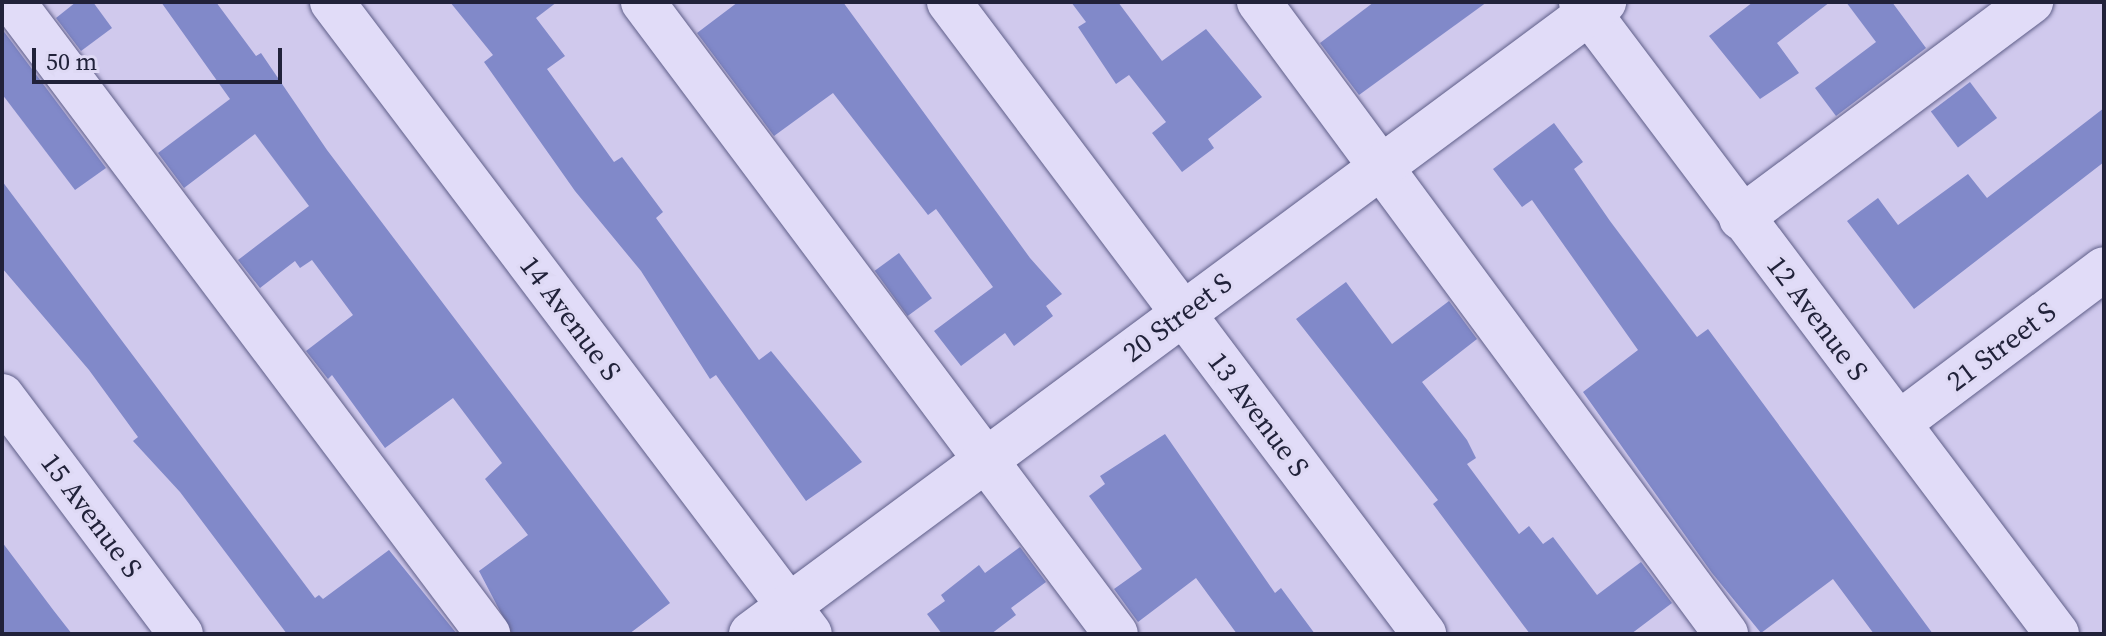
<!DOCTYPE html>
<html>
<head>
<meta charset="utf-8">
<style>
	body { margin:0 }
	#map { position:relative; width:2106px; height:636px; overflow:hidden; background:#d0c9ed; font-family:"Source Serif 4",serif }
	div>[style] { position:absolute }
	.building>* { inset:0; background:#8189c9; transform-origin:0 0 }
	.roads { filter:drop-shadow(0 0 2px #5f5f89) drop-shadow(0 0 2px #5f5f89) }
	.minor>* { height:44px; margin:-22px; padding:0 22px; transform-origin:22px; border-radius:22px; background:#e1dcf8 }
	span { translate:-50% -50%; white-space:nowrap; text-align:center; line-height:1.15; -webkit-text-stroke:6px #ded9f4; paint-order:stroke }
	.street-label { font-size:28px; color:#21223a }
	.frame { position:absolute; inset:0; border:4px solid #21223a; pointer-events:none }
	.scale { position:absolute; left:32px; top:48px; width:250px; height:36px; box-sizing:border-box; border:4px solid #21223a; border-top:0; padding-left:10px; font-size:24px; line-height:28px; white-space:nowrap; color:#21223a; -webkit-text-stroke:6px #ded9f4; paint-order:stroke }
</style>
</head>
<body>
<div id="map">
	<div class="building">
		<i style="clip-path:polygon(76px 2px,93px 2px,112px 28px,81px 51px,56px 18px)"></i>
		<i style="clip-path:polygon(161px 2px,216px 2px,256px 56px,261px 53px,327px 150px,670px 603px,629px 634px,512px 634px,479px 571px,528px 535px,485px 479px,502px 463px,453px 398px,385px 448px,332px 375px,328px 379px,306px 351px,353px 315px,312px 260px,300px 268px,295px 261px,260px 288px,238px 260px,309px 206px,255px 134px,184px 188px,158px 153px,230px 99px)"></i>
		<i style="clip-path:polygon(450px 2px,557px 2px,536px 18px,565px 56px,547px 69px,614px 162px,622px 157px,663px 212px,656px 218px,759px 360px,771px 351px,862px 462px,806px 501px,716px 375px,710px 379px,641px 271px,575px 191px,484px 62px,493px 55px)"></i>
		<i style="clip-path:polygon(738px 2px,843px 2px,1030px 258px,1062px 294px,1046px 306px,1053px 316px,1014px 346px,1005px 333px,961px 366px,934px 331px,993px 287px,936px 209px,928px 215px,833px 93px,774px 136px,697px 33px)"></i>
		<i style="clip-path:polygon(1071px 2px,1118px 2px,1162px 61px,1206px 29px,1262px 97px,1208px 139px,1214px 148px,1182px 172px,1152px 133px,1166px 122px,1129px 75px,1116px 84px,1078px 27px,1086px 22px)"></i>
		<i style="clip-path:polygon(1374px 2px,1487px 2px,1359px 95px,1320px 43px)"></i>
		<i style="clip-path:polygon(1753px 2px,1830px 2px,1777px 43px,1799px 73px,1760px 99px,1709px 36px)"></i>
		<i style="clip-path:polygon(1846px 2px,1892px 2px,1926px 48px,1836px 116px,1815px 88px,1876px 42px)"></i>
		<i style="clip-path:polygon(2px 29px,106px 168px,75px 190px,2px 94px)"></i>
		<i style="left:1970px;top:82px;width:45px;height:49px;rotate:53deg"></i>
		<i style="clip-path:polygon(2104px 108px,2104px 162px,1914px 309px,1847px 221px,1878px 198px,1898px 225px,1968px 174px,1987px 198px)"></i>
		<i style="clip-path:polygon(1554px 123px,1583px 162px,1574px 169px,1610px 221px,1697px 337px,1708px 329px,1933px 634px,1874px 634px,1833px 579px,1761px 633px,1712px 573px,1583px 392px,1638px 350px,1532px 200px,1522px 207px,1493px 169px)"></i>
		<i style="clip-path:polygon(2px 181px,315px 598px,319px 595px,323px 599px,389px 550px,457px 634px,287px 634px,180px 492px,133px 441px,138px 437px,89px 370px,2px 268px)"></i>
		<i style="left:899px;top:253px;width:56px;height:30px;rotate:54deg"></i>
		<i style="clip-path:polygon(1346px 282px,1392px 344px,1449px 301px,1477px 339px,1422px 382px,1467px 440px,1476px 458px,1467px 464px,1519px 534px,1529px 526px,1543px 544px,1553px 537px,1597px 595px,1641px 562px,1672px 603px,1631px 634px,1530px 634px,1433px 504px,1438px 500px,1296px 319px)"></i>
		<i style="clip-path:polygon(1165px 434px,1275px 593px,1281px 588px,1315px 634px,1237px 634px,1196px 578px,1138px 622px,1114px 589px,1142px 569px,1089px 496px,1105px 484px,1100px 476px)"></i>
		<i style="clip-path:polygon(2px 542px,54px 611px,72px 634px,2px 634px)"></i>
		<i style="clip-path:polygon(1020px 547px,1046px 582px,1011px 608px,1016px 615px,991px 634px,942px 634px,927px 614px,945px 601px,941px 595px,979px 565px,985px 573px)"></i>
	</div>
	<div class="roads">
		<div class="minor">
			<i style="left:13px;top:2px;width:791px;rotate:53.07deg"></i>
			<i style="left:332px;top:2px;width:792px;rotate:52.9deg"></i>
			<i style="left:643px;top:2px;width:789px;rotate:53.19deg"></i>
			<i style="left:949px;top:2px;width:791px;rotate:53.07deg"></i>
			<i style="left:1259px;top:2px;width:786px;rotate:53.54deg"></i>
			<i style="left:1581px;top:2px;width:791px;rotate:53.01deg"></i>
			<i style="left:1741px;top:218px;width:362px;rotate:-36.7deg"></i>
			<i style="left:2px;top:396px;width:298px;rotate:53.1deg"></i>
			<i style="left:1899px;top:423px;width:256px;rotate:-36.9deg"></i>
			<i style="left:751px;top:634px;width:1062px;rotate:-36.54deg"></i>
		</div>
	</div>
	<div class="street-label">
		<span style="left:1177px;top:317px;rotate:-37deg">20 Street S</span>
		<span style="left:571px;top:318px;rotate:53deg">14 Avenue S</span>
		<span style="left:1818px;top:318px;rotate:53deg">12 Avenue S</span>
		<span style="left:2001px;top:346px;rotate:-37deg">21 Street S</span>
		<span style="left:1259px;top:414px;rotate:53deg">13 Avenue S</span>
		<span style="left:92px;top:515px;rotate:53deg">15 Avenue S</span>
	</div>
	<div class="frame"></div>
	<div class="scale">50 m</div>
</div>
</body>
</html>
